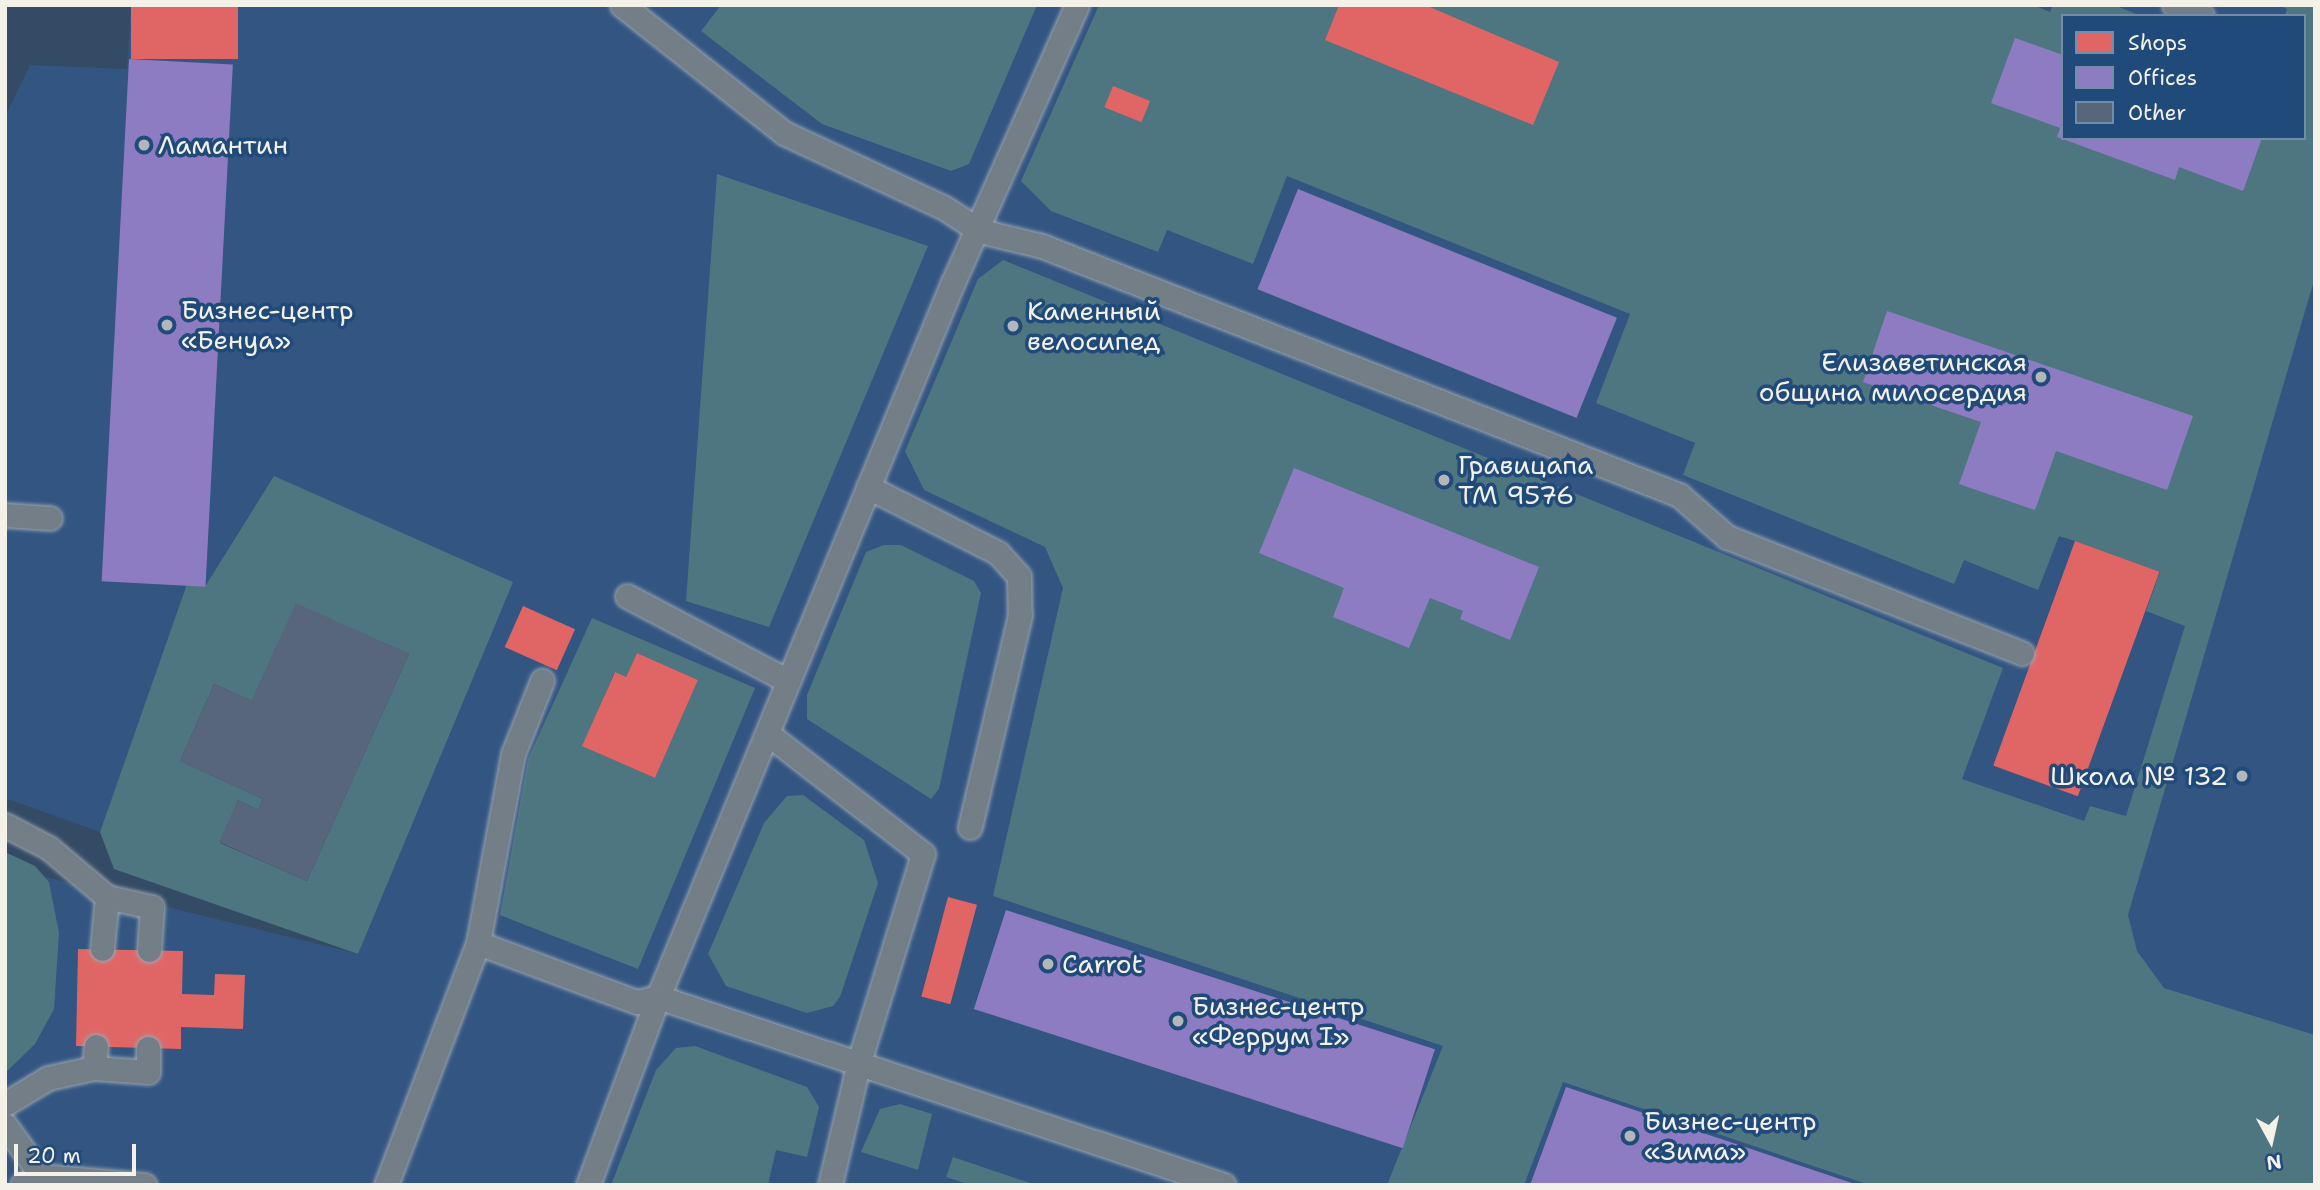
<!DOCTYPE html>
<html>
<head>
<meta charset="utf-8">
<style>
	body { margin:0 }
	#map { position:relative; width:2320px; height:1190px; overflow:hidden; background:#344b65; font-family:"Shantell Sans",sans-serif }
	div>[style] { position:absolute }
	.built>* { inset:0; background:#325582 }
	.green>* { inset:0; background:#4e7681 }
	.shops>* { inset:0; background:#e06666; transform-origin:0 0 }
	.offices>* { inset:0; background:#8e7cc3; transform-origin:0 0 }
	.building>* { inset:0; background:#58667c }
	.roads { filter:drop-shadow(0 0 2px #9ba5af) drop-shadow(0 0 2px #9ba5af) }
	.lane>* { height:23px; margin:-11.5px; padding:0 11.5px; transform-origin:11.5px; border-radius:11.5px; background:#737e87 }
	.dots>* { width:19px; height:19px; translate:-50% -50%; box-sizing:border-box; border:4px solid #1f4a7a; border-radius:50% }
	span { translate:-50% -50%; white-space:nowrap; text-align:center; line-height:1.15; -webkit-text-stroke:7px #1f4a7a; paint-order:stroke }
	.poi-label { font-size:26px; color:#f4f1e8 }
	.left { translate:0 -50%; text-align:left }
	.right { translate:-100% -50%; text-align:right }
	.frame { position:absolute; inset:0; border:7px solid #f4f1e8; pointer-events:none }
	.legend { position:absolute; left:2061px; top:14px; width:245px; height:126px; box-sizing:border-box; background:#1f4a7a; border:2px solid #748da6; margin:0; padding:9px 12px; list-style:none; font-size:21px; color:#f4f1e8 }
	.legend li { display:flex; align-items:center; gap:14px; height:35px }
	.legend b { width:35px; border:2px solid #748da6 }
	.north { position:absolute; left:2236px; top:1106px; width:70px; height:70px; -webkit-text-stroke:5px #1f4a7a; paint-order:stroke; rotate:172deg; font-size:19px; font-weight:700; line-height:28px; text-align:center; color:#f4f1e8 }
	.north::after { content:''; display:block; margin:auto; width:24px; height:32px; background:#f4f1e8; clip-path:polygon(50% 0,100% 100%,50% 72%,0 100%) }
	.scale { position:absolute; left:14px; top:1144px; width:122px; height:32px; box-sizing:border-box; border:4px solid #f4f1e8; border-top:0; padding-left:9px; font-size:21px; line-height:24px; white-space:nowrap; color:#f4f1e8; -webkit-text-stroke:5px #1f4a7a; paint-order:stroke }
</style>
</head>
<body>
<div id="map">
	<div class="built">
		<i style="clip-path:polygon(evenodd,131px 5px,2315px 5px,2315px 1185px,5px 1185px,5px 867px,358px 954px,460px 700px,267px 487px,206px 585px,187px 585px,100px 832px,5px 798px,5px 117px,30px 65px,127px 69px,131px 5px,2063px 16px,2304px 16px,2304px 138px,2063px 138px,2063px 16px)"></i>
	</div>
	<div class="green">
		<i style="clip-path:polygon(721px 5px,1037px 5px,969px 164px,951px 171px,822px 124px,701px 31px)"></i>
		<i style="clip-path:polygon(1099px 5px,2033px 5px,2050px 12px,2053px 5px,2114px 5px,2141px 16px,2063px 16px,2063px 138px,2304px 138px,2304px 16px,2285px 16px,2287px 9px,2278px 5px,2315px 5px,2315px 277px,2128px 915px,2137px 951px,2164px 988px,2315px 1035px,2315px 1185px,1870px 1185px,1563px 1082px,1524px 1185px,1387px 1185px,1443px 1046px,993px 896px,1063px 588px,1045px 547px,924px 490px,905px 451px,978px 279px,1003px 260px,2003px 668px,1962px 779px,2084px 821px,2090px 806px,2126px 816px,2185px 626px,2146px 611px,2160px 572px,2075px 541px,2059px 536px,2038px 590px,1964px 560px,1954px 584px,1683px 475px,1695px 443px,1596px 403px,1630px 314px,1287px 176px,1253px 264px,1167px 230px,1158px 252px,1051px 211px,1021px 181px)"></i>
		<i style="clip-path:polygon(717px 174px,928px 246px,769px 627px,686px 601px)"></i>
		<i style="clip-path:polygon(evenodd,274px 476px,513px 582px,358px 954px,114px 869px,100px 832px,187px 584px,206px 585px,274px 476px,296px 604px,409px 654px,307px 881px,220px 843px,238px 800px,258px 810px,263px 799px,180px 761px,214px 684px,252px 701px,296px 604px)"></i>
		<i style="clip-path:polygon(884px 545px,901px 545px,974px 581px,981px 593px,939px 789px,931px 799px,807px 719px,807px 695px,866px 552px)"></i>
		<i style="clip-path:polygon(evenodd,592px 618px,755px 688px,638px 969px,500px 915px,528px 759px,592px 618px,637px 653px,698px 680px,655px 778px,583px 746px,614px 673px,626px 677px,637px 653px)"></i>
		<i style="clip-path:polygon(803px 795px,864px 840px,878px 883px,840px 997px,833px 1006px,807px 1013px,726px 986px,708px 954px,764px 823px,787px 796px)"></i>
		<i style="clip-path:polygon(5px 852px,35px 866px,49px 882px,59px 933px,54px 1009px,35px 1044px,5px 1073px)"></i>
		<i style="clip-path:polygon(695px 1046px,807px 1087px,819px 1107px,807px 1157px,776px 1150px,768px 1185px,611px 1185px,656px 1070px,676px 1048px)"></i>
		<i style="clip-path:polygon(900px 1104px,932px 1114px,918px 1170px,861px 1152px,880px 1109px)"></i>
		<i style="clip-path:polygon(953px 1157px,1036px 1185px,970px 1185px,946px 1177px)"></i>
	</div>
	<div class="shops">
		<i style="left:131px;top:5px;width:107px;height:54px"></i>
		<i style="clip-path:polygon(1339px 5px,1425px 5px,1559px 62px,1533px 125px,1325px 40px)"></i>
		<i style="left:1113px;top:86px;width:40px;height:23px;rotate:22deg"></i>
		<i style="left:2075px;top:541px;width:90px;height:239px;rotate:20deg"></i>
		<i style="left:523px;top:606px;width:57px;height:45px;rotate:24deg"></i>
		<i style="clip-path:polygon(637px 653px,698px 680px,655px 778px,582px 746px,615px 672px,626px 677px)"></i>
		<i style="left:948px;top:897px;width:30px;height:103px;rotate:15deg"></i>
		<i style="clip-path:polygon(78px 949px,183px 951px,182px 994px,214px 995px,215px 974px,245px 975px,243px 1029px,181px 1027px,181px 1049px,76px 1046px)"></i>
	</div>
	<div class="offices">
		<i style="clip-path:polygon(2015px 38px,2063px 55px,2063px 138px,2262px 138px,2243px 191px,2179px 167px,2175px 180px,2057px 137px,2060px 128px,1991px 103px)"></i>
		<i style="left:129px;top:59px;width:104px;height:523px;rotate:3deg"></i>
		<i style="left:1298px;top:189px;width:344px;height:108px;rotate:22deg"></i>
		<i style="clip-path:polygon(1887px 311px,2193px 416px,2167px 490px,2056px 451px,2035px 510px,1959px 484px,1981px 422px,1863px 382px)"></i>
		<i style="clip-path:polygon(1294px 468px,1539px 567px,1510px 640px,1460px 619px,1463px 611px,1430px 598px,1409px 648px,1333px 617px,1344px 588px,1259px 553px)"></i>
		<i style="left:1006px;top:910px;width:451px;height:104px;rotate:18deg"></i>
		<i style="clip-path:polygon(1566px 1087px,1855px 1184px,1855px 1185px,1530px 1185px)"></i>
	</div>
	<div class="building">
		<i style="clip-path:polygon(296px 603px,409px 654px,307px 881px,219px 842px,238px 800px,258px 810px,263px 799px,180px 761px,214px 684px,252px 701px)"></i>
	</div>
	<div class="roads">
		<div class="lane">
			<i style="left:622px;top:5px;width:206px;rotate:38.3deg"></i>
			<i style="left:784px;top:133px;width:175px;rotate:25deg"></i>
			<i style="left:943px;top:207px;width:44px;rotate:33deg"></i>
			<i style="left:980px;top:231px;width:64px;rotate:13.6deg"></i>
			<i style="left:1042px;top:246px;width:684px;rotate:21.35deg"></i>
			<i style="left:1679px;top:495px;width:64px;rotate:41.2deg"></i>
			<i style="left:1727px;top:537px;width:317px;rotate:21.5deg"></i>
			<i style="left:1077px;top:5px;width:303px;rotate:114.1deg"></i>
			<i style="left:953px;top:282px;width:773px;rotate:112.42deg"></i>
			<i style="left:658px;top:997px;width:596px;rotate:18.37deg"></i>
			<i style="left:2174px;top:5px;width:30px;rotate:21deg"></i>
			<i style="left:868px;top:487px;width:146px;rotate:26.9deg"></i>
			<i style="left:998px;top:553px;width:31px;rotate:48deg"></i>
			<i style="left:1019px;top:576px;width:39px;rotate:89deg"></i>
			<i style="left:1020px;top:615px;width:218px;rotate:103.3deg"></i>
			<i style="left:5px;top:515px;width:45px;rotate:3.8deg"></i>
			<i style="left:627px;top:596px;width:182px;rotate:27.8deg"></i>
			<i style="left:768px;top:734px;width:196px;rotate:37.7deg"></i>
			<i style="left:923px;top:854px;width:218px;rotate:107.1deg"></i>
			<i style="left:859px;top:1062px;width:126px;rotate:103.3deg"></i>
			<i style="left:5px;top:825px;width:50px;rotate:27.6deg"></i>
			<i style="left:49px;top:848px;width:76px;rotate:40.2deg"></i>
			<i style="left:107px;top:897px;width:52px;rotate:95.5deg"></i>
			<i style="left:107px;top:897px;width:46px;rotate:12.5deg"></i>
			<i style="left:152px;top:907px;width:43px;rotate:94deg"></i>
			<i style="left:478px;top:943px;width:192px;rotate:-79.5deg"></i>
			<i style="left:513px;top:754px;width:79px;rotate:-68.3deg"></i>
			<i style="left:94px;top:1068px;width:54px;rotate:4.2deg"></i>
			<i style="left:148px;top:1072px;width:24px;rotate:-90deg"></i>
			<i style="left:5px;top:1104px;width:50px;rotate:-31.2deg"></i>
			<i style="left:48px;top:1078px;width:47px;rotate:-12.3deg"></i>
			<i style="left:94px;top:1068px;width:22px;rotate:-85deg"></i>
			<i style="left:5px;top:1125px;width:63px;rotate:54deg"></i>
			<i style="left:22px;top:1185px;width:22px;rotate:-24deg"></i>
			<i style="left:42px;top:1176px;width:103px;rotate:5deg"></i>
			<i style="left:386px;top:1185px;width:259px;rotate:-69.2deg"></i>
			<i style="left:478px;top:943px;width:170px;rotate:20.4deg"></i>
			<i style="left:637px;top:1002px;width:22px;rotate:-13deg"></i>
			<i style="left:588px;top:1185px;width:201px;rotate:-69.6deg"></i>
		</div>
	</div>
	<div class="dots">
		<i style="left:144px;top:145px;background:#b1b7ba"></i>
		<i style="left:167px;top:325px;background:#b1b7ba"></i>
		<i style="left:1013px;top:326px;background:#b1b7ba"></i>
		<i style="left:2041px;top:377px;background:#b1b7ba"></i>
		<i style="left:1444px;top:480px;background:#b1b7ba"></i>
		<i style="left:2242px;top:776px;background:#b1b7ba"></i>
		<i style="left:1048px;top:964px;background:#b1b7ba"></i>
		<i style="left:1178px;top:1021px;background:#b1b7ba"></i>
		<i style="left:1630px;top:1136px;background:#b1b7ba"></i>
	</div>
	<div class="poi-label">
		<span class="left" style="left:158px;top:145px">Ламантин</span>
		<span class="left" style="left:181px;top:325px">Бизнес-центр<br>«Бенуа»</span>
		<span class="left" style="left:1027px;top:326px">Каменный<br>велосипед</span>
		<span class="right" style="left:2027px;top:377px">Елизаветинская<br>община милосердия</span>
		<span class="left" style="left:1458px;top:480px">Гравицапа<br>ТМ 9576</span>
		<span class="right" style="left:2228px;top:776px">Школа № 132</span>
		<span class="left" style="left:1062px;top:964px">Carrot</span>
		<span class="left" style="left:1192px;top:1021px">Бизнес-центр<br>«Феррум I»</span>
		<span class="left" style="left:1644px;top:1136px">Бизнес-центр<br>«Зима»</span>
	</div>
	<div class="frame"></div>
	<ul class="legend">
	<li><b style="height:19px;background:#e06666"></b>Shops</li>
	<li><b style="height:19px;background:#8e7cc3"></b>Offices</li>
	<li><b style="height:19px;background:#58667c"></b>Other</li>
	</ul>
	<div class="north">N</div>
	<div class="scale">20 m</div>
</div>
</body>
</html>
